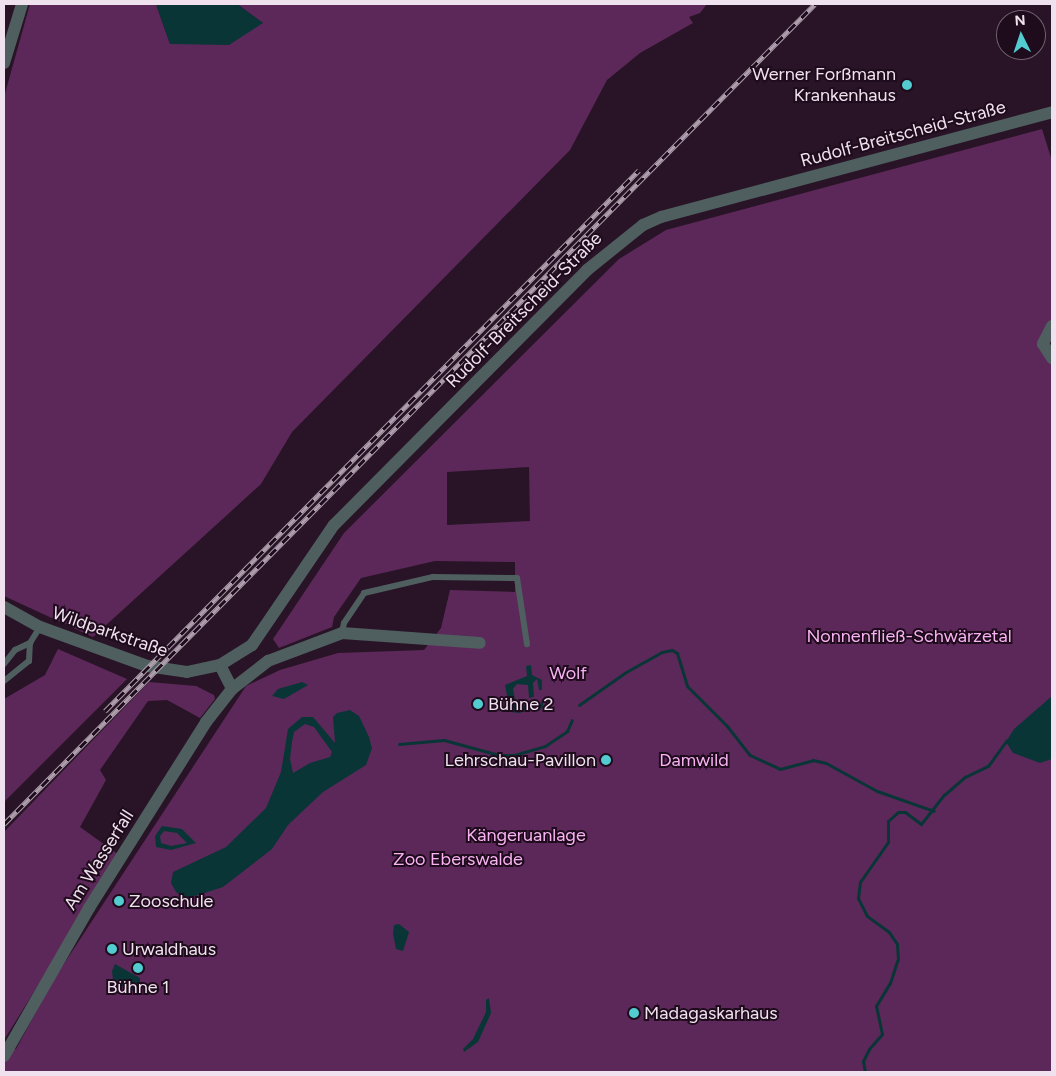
<!DOCTYPE html>
<html>
<head>
<meta charset="utf-8">
<style>
	body { margin:0 }
	#map { position:relative; width:1056px; height:1076px; overflow:hidden; background:#281426; font-family:Figtree,sans-serif }
	div>[style] { position:absolute }
	.green>* { inset:0; background:#5c2859 }
	.water>* { inset:0; background:#093537 }
	.stream>* { height:3px; margin:-1.5px; padding:0 1.5px; transform-origin:1.5px; border-radius:1.5px; background:#093537 }
	.lane>* { height:6px; margin:-3px; padding:0 3px; transform-origin:3px; border-radius:3px; background:#4f5f5f }
	.street>* { height:12px; margin:-6px; padding:0 6px; transform-origin:6px; border-radius:6px; background:#4f5f5f }
	.rail>* { height:5px; margin-top:-2.5px; transform-origin:0; background:repeating-linear-gradient(90deg,#1e0b1c 0 9px,#af9fad 0 18px); box-sizing:border-box; border-block:1px solid #af9fad }
	.dots>* { width:14px; height:14px; translate:-50% -50%; box-sizing:border-box; border:2px solid #1e0b1c; border-radius:50% }
	span { translate:-50% -50%; white-space:nowrap; text-align:center; line-height:1.15; -webkit-text-stroke:4px #1e0b1c; paint-order:stroke }
	.poi-label { font-size:18px; color:#f0e1ee }
	.right { translate:-100% -50%; text-align:right }
	.left { translate:0 -50%; text-align:left }
	.street-label { font-size:18px; color:#f0e1ee }
	.park-label { font-size:18px; color:#f9b3f3 }
	.frame { position:absolute; inset:0; border:5px solid #f0e1ee; pointer-events:none }
	.north { position:absolute; left:996px; top:10px; width:50px; height:50px; box-sizing:border-box; background:#1e0b1c; border:1px solid #726170; border-radius:50%; rotate:356deg; font-size:14px; font-weight:700; line-height:20px; text-align:center; color:#f0e1ee }
	.north::after { content:''; display:block; margin:auto; width:18px; height:22px; background:#52ccd0; clip-path:polygon(50% 0,100% 100%,50% 72%,0 100%) }
</style>
</head>
<body>
<div id="map">
	<div class="green">
		<i style="clip-path:polygon(30px 4px,156px 4px,170px 44px,263px 23px,237px 4px,707px 4px,700px 13px,689px 17px,693px 23px,640px 53px,607px 80px,570px 150px,292px 432px,261px 484px,93px 637px,4px 596px,4px 97px)"></i>
		<i style="clip-path:polygon(evenodd,1042px 129px,1052px 161px,1052px 323px,1044px 332px,1052px 361px,1052px 1072px,4px 1072px,4px 1048px,16px 1049px,54px 979px,246px 686px,280px 670px,338px 653px,424px 650px,441px 628px,450px 590px,515px 592px,515px 562px,435px 561px,361px 578px,334px 617px,332px 627px,279px 648px,273px 639px,344px 533px,619px 259px,666px 230px,1042px 129px,529px 467px,530px 521px,447px 525px,447px 472px,529px 467px)"></i>
		<i style="clip-path:polygon(58px 649px,127px 679px,4px 802px,4px 699px,45px 675px)"></i>
		<i style="clip-path:polygon(149px 682px,196px 686px,214px 695px,215px 699px,200px 718px,167px 700px,148px 701px,100px 770px,106px 780px,80px 827px,119px 855px,4px 1040px,4px 832px)"></i>
	</div>
	<div class="water">
		<i style="clip-path:polygon(156px 4px,237px 4px,263px 23px,229px 45px,170px 44px)"></i>
		<i style="clip-path:polygon(531px 665px,532px 675px,542px 680px,542px 690px,539px 690px,537px 679px,533px 683px,534px 697px,529px 698px,528px 685px,517px 684px,513px 689px,517px 709px,531px 702px,537px 708px,543px 701px,543px 707px,539px 711px,531px 707px,520px 713px,510px 712px,505px 685px,527px 676px,526px 666px)"></i>
		<i style="clip-path:polygon(302px 682px,308px 685px,284px 699px,272px 696px,278px 689px)"></i>
		<i style="clip-path:polygon(1052px 696px,1052px 759px,1040px 763px,1013px 753px,1006px 742px,1014px 729px)"></i>
		<i style="clip-path:polygon(evenodd,350px 710px,359px 716px,369px 737px,372px 748px,366px 765px,323px 792px,288px 825px,272px 849px,223px 887px,186px 899px,176px 892px,171px 883px,173px 872px,226px 847px,266px 808px,281px 772px,288px 729px,302px 717px,313px 717px,335px 743px,333px 717px,337px 713px,350px 710px,305px 724px,314px 727px,332px 752px,330px 757px,310px 763px,293px 773px,290px 759px,292px 742px,294px 732px,305px 724px)"></i>
		<i style="clip-path:polygon(evenodd,162px 826px,182px 829px,196px 843px,171px 850px,156px 847px,155px 836px,162px 826px,164px 831px,177px 833px,187px 843px,171px 846px,161px 843px,160px 836px,164px 831px)"></i>
		<i style="clip-path:polygon(399px 924px,409px 932px,403px 951px,396px 949px,393px 934px,394px 925px)"></i>
		<i style="clip-path:polygon(115px 964px,140px 978px,140px 989px,129px 991px,113px 980px,112px 971px)"></i>
		<i style="clip-path:polygon(489px 998px,491px 1013px,478px 1042px,464px 1052px,463px 1049px,473px 1039px,486px 1012px,486px 1000px)"></i>
	</div>
	<div class="stream">
		<i style="left:579px;top:705px;width:57px;rotate:-35.1deg"></i>
		<i style="left:626px;top:672px;width:41px;rotate:-29.1deg"></i>
		<i style="left:662px;top:652px;width:10px;rotate:-11deg"></i>
		<i style="left:672px;top:650px;width:6px;rotate:31deg"></i>
		<i style="left:677px;top:653px;width:34px;rotate:73deg"></i>
		<i style="left:687px;top:686px;width:57px;rotate:45deg"></i>
		<i style="left:727px;top:726px;width:37px;rotate:52deg"></i>
		<i style="left:750px;top:755px;width:33px;rotate:25deg"></i>
		<i style="left:780px;top:769px;width:34px;rotate:-15deg"></i>
		<i style="left:813px;top:760px;width:13px;rotate:13deg"></i>
		<i style="left:826px;top:763px;width:58px;rotate:28.8deg"></i>
		<i style="left:877px;top:791px;width:60px;rotate:19.3deg"></i>
		<i style="left:399px;top:744px;width:45px;rotate:-5.1deg"></i>
		<i style="left:444px;top:740px;width:57px;rotate:15.3deg"></i>
		<i style="left:499px;top:755px;width:15px"></i>
		<i style="left:514px;top:755px;width:32px;rotate:-16deg"></i>
		<i style="left:545px;top:746px;width:27px;rotate:-34deg"></i>
		<i style="left:567px;top:731px;width:12px;rotate:-66deg"></i>
		<i style="left:865px;top:1072px;width:11px;rotate:-100deg"></i>
		<i style="left:863px;top:1061px;width:13px;rotate:-63deg"></i>
		<i style="left:869px;top:1049px;width:20px;rotate:-49deg"></i>
		<i style="left:882px;top:1034px;width:29px;rotate:-102deg"></i>
		<i style="left:876px;top:1006px;width:27px;rotate:-59deg"></i>
		<i style="left:890px;top:983px;width:25px;rotate:-72deg"></i>
		<i style="left:898px;top:959px;width:15px;rotate:-94deg"></i>
		<i style="left:897px;top:944px;width:14px;rotate:-124deg"></i>
		<i style="left:889px;top:932px;width:27px;rotate:-144deg"></i>
		<i style="left:867px;top:916px;width:20px;rotate:-117deg"></i>
		<i style="left:858px;top:898px;width:16px;rotate:-83deg"></i>
		<i style="left:860px;top:882px;width:49px;rotate:-55deg"></i>
		<i style="left:888px;top:842px;width:21px;rotate:-90deg"></i>
		<i style="left:888px;top:821px;width:13px;rotate:-42deg"></i>
		<i style="left:898px;top:812px;width:7px"></i>
		<i style="left:905px;top:812px;width:20px;rotate:37deg"></i>
		<i style="left:921px;top:824px;width:37px;rotate:-52deg"></i>
		<i style="left:944px;top:795px;width:28px;rotate:-41deg"></i>
		<i style="left:965px;top:777px;width:25px;rotate:-26deg"></i>
		<i style="left:988px;top:766px;width:32px;rotate:-54deg"></i>
	</div>
	<div class="lane">
		<i style="left:342px;top:633px;width:10px;rotate:-79deg"></i>
		<i style="left:344px;top:623px;width:36px;rotate:-56deg"></i>
		<i style="left:364px;top:593px;width:71px;rotate:-13.1deg"></i>
		<i style="left:433px;top:577px;width:84px;rotate:0.7deg"></i>
		<i style="left:517px;top:578px;width:67px;rotate:81.4deg"></i>
		<i style="left:4px;top:664px;width:18px;rotate:-52deg"></i>
		<i style="left:15px;top:650px;width:17px;rotate:-25deg"></i>
		<i style="left:30px;top:643px;width:19px;rotate:-58deg"></i>
		<i style="left:4px;top:681px;width:32px;rotate:-39deg"></i>
		<i style="left:29px;top:661px;width:18px;rotate:-87deg"></i>
	</div>
	<div class="street">
		<i style="left:4px;top:63px;width:62px;rotate:-73deg"></i>
		<i style="left:1052px;top:326px;width:20px;rotate:117deg"></i>
		<i style="left:1043px;top:344px;width:17px;rotate:57deg"></i>
		<i style="left:4px;top:607px;width:41px;rotate:29.1deg"></i>
		<i style="left:40px;top:627px;width:114px;rotate:20deg"></i>
		<i style="left:147px;top:666px;width:40px;rotate:8.5deg"></i>
		<i style="left:187px;top:672px;width:34px;rotate:-12deg"></i>
		<i style="left:220px;top:665px;width:38px;rotate:-32deg"></i>
		<i style="left:252px;top:645px;width:145px;rotate:-55.7deg"></i>
		<i style="left:334px;top:525px;width:359px;rotate:-45.2deg"></i>
		<i style="left:587px;top:270px;width:72px;rotate:-38.8deg"></i>
		<i style="left:643px;top:225px;width:20px;rotate:-24deg"></i>
		<i style="left:661px;top:217px;width:405px;rotate:-15deg"></i>
		<i style="left:220px;top:665px;width:27px;rotate:63deg"></i>
		<i style="left:4px;top:1056px;width:171px;rotate:-60.1deg"></i>
		<i style="left:89px;top:908px;width:220px;rotate:-57.8deg"></i>
		<i style="left:206px;top:722px;width:42px;rotate:-51.8deg"></i>
		<i style="left:232px;top:689px;width:46px;rotate:-37.9deg"></i>
		<i style="left:268px;top:661px;width:79px;rotate:-20.7deg"></i>
		<i style="left:342px;top:633px;width:138px;rotate:4.1deg"></i>
	</div>
	<div class="rail">
		<i style="left:105px;top:711px;width:760px;rotate:-45.37deg"></i>
		<i style="left:4px;top:824px;width:1153px;rotate:-45.32deg"></i>
	</div>
	<div class="dots">
		<i style="left:907px;top:85px;background:#52ccd0"></i>
		<i style="left:478px;top:704px;background:#52ccd0"></i>
		<i style="left:606px;top:760px;background:#52ccd0"></i>
		<i style="left:119px;top:901px;background:#52ccd0"></i>
		<i style="left:112px;top:949px;background:#52ccd0"></i>
		<i style="left:138px;top:968px;background:#52ccd0"></i>
		<i style="left:634px;top:1013px;background:#52ccd0"></i>
	</div>
	<div class="poi-label">
		<span class="right" style="left:896px;top:85px">Werner Forßmann<br>Krankenhaus</span>
		<span class="left" style="left:488px;top:704px">Bühne 2</span>
		<span class="right" style="left:596px;top:760px">Lehrschau-Pavillon</span>
		<span class="left" style="left:129px;top:901px">Zooschule</span>
		<span class="left" style="left:122px;top:949px">Urwaldhaus</span>
		<span style="left:138px;top:987px">Bühne 1</span>
		<span class="left" style="left:644px;top:1013px">Madagaskarhaus</span>
	</div>
	<div class="street-label">
		<span style="left:903px;top:134px;rotate:-15deg">Rudolf-Breitscheid-Straße</span>
		<span style="left:524px;top:310px;rotate:-45deg">Rudolf-Breitscheid-Straße</span>
		<span style="left:110px;top:632px;rotate:19deg">Wildparkstraße</span>
		<span style="left:99px;top:860px;rotate:-58deg">Am Wasserfall</span>
	</div>
	<div class="park-label">
		<span style="left:909px;top:636px">Nonnenfließ-Schwärzetal</span>
		<span style="left:568px;top:673px">Wolf</span>
		<span style="left:694px;top:760px">Damwild</span>
		<span style="left:526px;top:835px">Kängeruanlage</span>
		<span style="left:458px;top:859px">Zoo Eberswalde</span>
	</div>
	<div class="frame"></div>
	<div class="north">N</div>
</div>
</body>
</html>
